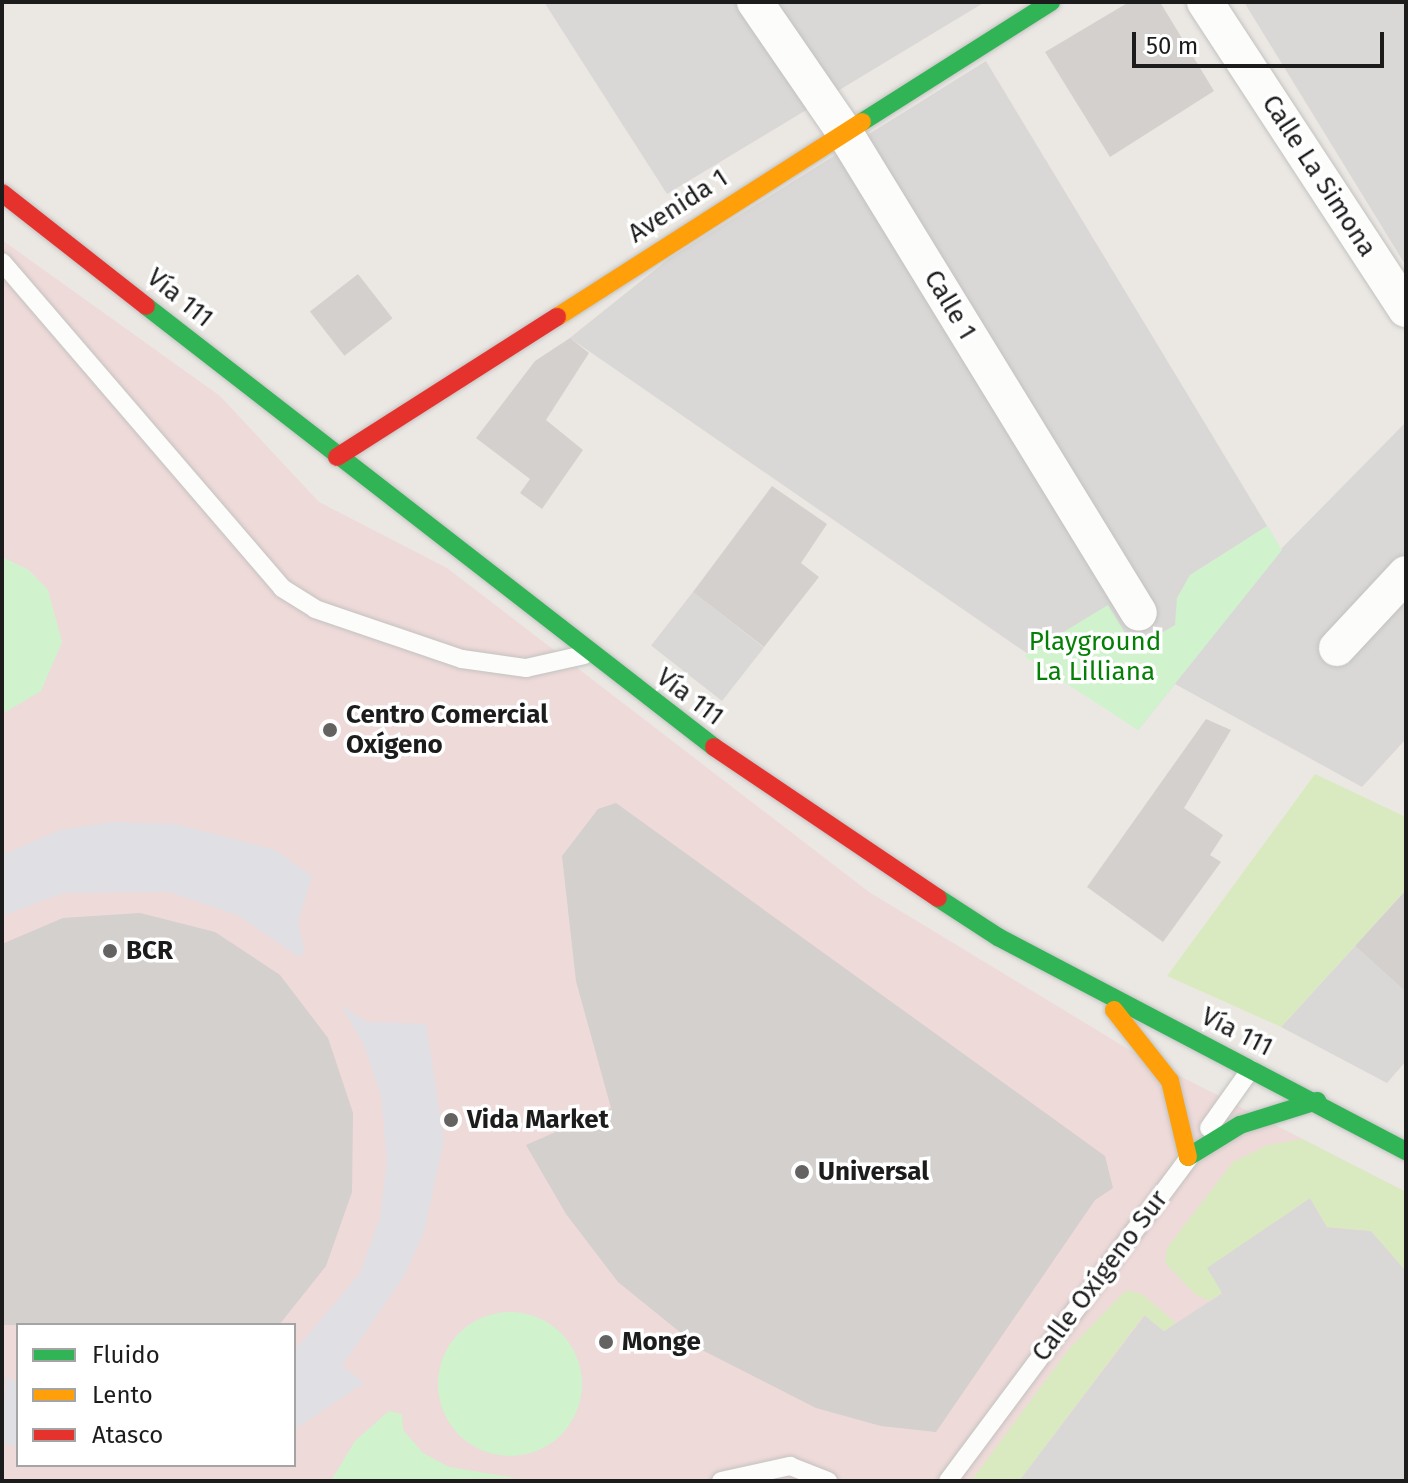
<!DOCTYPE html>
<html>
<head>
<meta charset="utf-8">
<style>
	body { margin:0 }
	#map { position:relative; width:1408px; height:1483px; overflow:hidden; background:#ebe8e4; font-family:"Fira Sans",sans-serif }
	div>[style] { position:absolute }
	.residential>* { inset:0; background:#dad8d6 }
	.commercial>* { inset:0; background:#eedad9 }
	.religious>* { inset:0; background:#d9d8d6; transform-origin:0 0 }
	.grass>* { inset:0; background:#daeac0 }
	.park>* { inset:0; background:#d0f3cd }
	.round { border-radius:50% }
	.plaza>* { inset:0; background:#dfdfe4 }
	.building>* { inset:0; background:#d3d0cd; transform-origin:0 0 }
	.roads { filter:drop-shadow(0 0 2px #c3c2c0) drop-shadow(0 0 2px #c3c2c0) }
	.lane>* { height:18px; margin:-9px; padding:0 9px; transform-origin:9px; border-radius:9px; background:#fcfcfb }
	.street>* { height:36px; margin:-18px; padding:0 18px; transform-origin:18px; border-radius:18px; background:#fcfcfb }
	.fast>* { height:18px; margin:-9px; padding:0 9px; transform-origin:9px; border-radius:9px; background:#30b455 }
	.slow>* { height:18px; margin:-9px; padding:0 9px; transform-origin:9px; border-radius:9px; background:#ff9f0a }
	.jam>* { height:18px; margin:-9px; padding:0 9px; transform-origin:9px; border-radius:9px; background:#e5322d }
	.dots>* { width:22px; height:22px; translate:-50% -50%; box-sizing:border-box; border:4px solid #fff; border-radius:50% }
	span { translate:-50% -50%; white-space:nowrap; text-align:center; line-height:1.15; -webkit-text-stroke:7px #fff; paint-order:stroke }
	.street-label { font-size:26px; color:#1c1c1c }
	.park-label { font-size:26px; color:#057f06 }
	.poi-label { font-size:26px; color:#1c1c1c; font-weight:700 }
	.left { translate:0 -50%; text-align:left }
	.frame { position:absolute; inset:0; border:4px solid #1c1c1c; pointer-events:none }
	.legend { position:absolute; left:16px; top:1323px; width:280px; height:144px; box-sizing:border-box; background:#fff; border:2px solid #a4a4a4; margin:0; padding:10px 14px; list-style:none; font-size:24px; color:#1c1c1c }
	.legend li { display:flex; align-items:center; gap:16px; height:40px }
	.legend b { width:40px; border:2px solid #a4a4a4 }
	.scale { position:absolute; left:1132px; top:32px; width:252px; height:36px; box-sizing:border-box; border:4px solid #1c1c1c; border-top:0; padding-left:10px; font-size:24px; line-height:28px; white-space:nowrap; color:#1c1c1c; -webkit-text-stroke:6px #fff; paint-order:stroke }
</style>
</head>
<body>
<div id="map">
	<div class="residential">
		<i style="clip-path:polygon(544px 2px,985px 2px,667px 194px)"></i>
		<i style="clip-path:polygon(1244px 2px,1406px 2px,1406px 266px)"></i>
		<i style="clip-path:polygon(986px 61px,1281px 549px,1406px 422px,1406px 739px,1362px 787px,1175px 684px,1138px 730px,570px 338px,670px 258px)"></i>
	</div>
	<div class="commercial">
		<i style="clip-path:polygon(evenodd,2px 240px,220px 396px,319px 502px,447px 568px,869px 892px,1133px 1052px,1406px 1192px,1406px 1481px,2px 1481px,2px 240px,18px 1325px,294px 1325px,294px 1465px,18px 1465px,18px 1325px)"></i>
	</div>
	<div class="religious">
		<i style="clip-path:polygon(670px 258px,773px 408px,723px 440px,570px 338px)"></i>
		<i style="left:693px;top:592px;width:90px;height:68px;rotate:38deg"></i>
		<i style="clip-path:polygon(1355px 946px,1406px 992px,1406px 1061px,1387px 1083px,1281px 1027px)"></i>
		<i style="clip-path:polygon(1310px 1198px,1327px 1227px,1371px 1231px,1406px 1271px,1406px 1481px,1019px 1481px,1145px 1315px,1164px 1331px,1221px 1294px,1206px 1268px)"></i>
	</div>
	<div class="grass">
		<i style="clip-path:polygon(1315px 774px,1406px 817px,1406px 890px,1281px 1027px,1167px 976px)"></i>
		<i style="clip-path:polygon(1302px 1139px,1406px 1192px,1406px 1271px,1371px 1231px,1327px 1227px,1310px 1198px,1207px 1268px,1222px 1293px,1209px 1301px,1195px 1294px,1165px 1263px,1167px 1248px,1233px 1162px,1268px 1145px)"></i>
		<i style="clip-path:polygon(1126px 1290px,1142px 1294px,1176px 1323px,1164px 1331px,1144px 1315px,1019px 1481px,971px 1481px,1068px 1350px)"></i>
	</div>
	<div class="park">
		<i style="clip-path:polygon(1267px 526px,1282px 550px,1138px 730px,1024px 656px,1108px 605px,1135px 649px,1175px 625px,1177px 598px,1190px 575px)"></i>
		<i style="clip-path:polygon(2px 557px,29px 570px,48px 590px,62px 642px,41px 691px,2px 714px)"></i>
		<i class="round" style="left:438px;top:1312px;width:144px;height:144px"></i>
		<i style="clip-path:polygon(389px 1411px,402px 1414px,403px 1430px,423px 1453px,449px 1467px,516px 1478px,331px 1481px,355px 1441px)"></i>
	</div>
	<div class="plaza">
		<i style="clip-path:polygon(114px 822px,176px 824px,275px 850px,312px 876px,298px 922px,305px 952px,299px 957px,237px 915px,169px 892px,64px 893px,2px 916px,2px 855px,60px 830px)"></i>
		<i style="clip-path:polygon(341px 1005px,367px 1022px,426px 1024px,444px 1140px,424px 1232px,404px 1276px,342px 1366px,364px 1383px,294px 1430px,294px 1351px,360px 1273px,380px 1218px,387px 1159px,381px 1096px,364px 1045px)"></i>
		<i style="clip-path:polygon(6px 1377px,18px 1383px,18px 1448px,2px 1442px)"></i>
	</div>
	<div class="building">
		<i style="clip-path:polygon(1129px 2px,1160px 2px,1214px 91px,1110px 157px,1045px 52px)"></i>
		<i style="left:358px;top:274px;width:56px;height:61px;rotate:52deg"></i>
		<i style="clip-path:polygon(570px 338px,589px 353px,546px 420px,583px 450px,542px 509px,520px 493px,530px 479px,476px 438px,535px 361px)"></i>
		<i style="clip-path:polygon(772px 486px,827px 524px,801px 563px,819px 577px,764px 647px,693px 592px)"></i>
		<i style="clip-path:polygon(1206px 719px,1231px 730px,1184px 808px,1223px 835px,1210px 855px,1221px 862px,1163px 942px,1087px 887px)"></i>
		<i style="clip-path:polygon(616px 803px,1105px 1156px,1113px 1188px,1095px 1200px,936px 1432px,881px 1426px,816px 1408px,702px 1350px,618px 1282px,566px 1214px,526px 1145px,611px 1108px,576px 981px,562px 856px,598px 809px)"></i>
		<i style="clip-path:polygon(1406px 890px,1406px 992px,1355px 946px)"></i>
		<i style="clip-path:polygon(140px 913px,215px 932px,280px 975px,328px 1038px,353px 1113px,352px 1192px,326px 1266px,279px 1325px,2px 1325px,2px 944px,63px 918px)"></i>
	</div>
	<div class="roads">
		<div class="lane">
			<i style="left:2px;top:262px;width:430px;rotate:49.3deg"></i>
			<i style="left:282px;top:588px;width:39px;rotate:32deg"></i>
			<i style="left:315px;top:609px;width:155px;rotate:18.8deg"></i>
			<i style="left:462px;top:659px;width:65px;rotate:8deg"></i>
			<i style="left:526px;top:668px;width:59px;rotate:-12.6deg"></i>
			<i style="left:1209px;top:1128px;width:72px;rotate:-54.6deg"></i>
			<i style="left:721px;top:1481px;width:71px;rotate:-12.3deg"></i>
			<i style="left:790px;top:1466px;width:41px;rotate:21.5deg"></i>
			<i style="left:948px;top:1481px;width:405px;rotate:-53.3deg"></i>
		</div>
		<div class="street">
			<i style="left:755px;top:2px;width:155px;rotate:55.5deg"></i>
			<i style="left:843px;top:130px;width:566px;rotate:58.5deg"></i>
			<i style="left:1205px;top:2px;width:367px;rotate:56.8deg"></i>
			<i style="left:1337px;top:648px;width:101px;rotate:-47deg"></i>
		</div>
		<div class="fast">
			<i style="left:862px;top:122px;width:224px;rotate:-32.4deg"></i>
			<i style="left:146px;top:306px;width:719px;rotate:37.83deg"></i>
			<i style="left:938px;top:898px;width:72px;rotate:33deg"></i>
			<i style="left:998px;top:937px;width:461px;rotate:27.7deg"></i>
			<i style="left:1188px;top:1157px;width:61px;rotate:-31.6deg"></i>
			<i style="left:1240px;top:1125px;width:81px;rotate:-17.3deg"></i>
		</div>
		<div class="slow">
			<i style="left:557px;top:317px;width:362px;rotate:-32.6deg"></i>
			<i style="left:1114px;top:1010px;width:90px;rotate:51.7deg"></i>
			<i style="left:1170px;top:1081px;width:78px;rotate:76.7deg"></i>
		</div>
		<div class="jam">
			<i style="left:2px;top:193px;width:183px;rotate:38.1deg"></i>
			<i style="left:337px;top:457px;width:261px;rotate:-32.5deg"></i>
			<i style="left:714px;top:747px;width:270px;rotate:34deg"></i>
		</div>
	</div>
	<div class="dots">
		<i style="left:330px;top:730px;background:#646362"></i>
		<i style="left:110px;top:951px;background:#646362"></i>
		<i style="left:451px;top:1120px;background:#646362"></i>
		<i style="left:802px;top:1172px;background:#646362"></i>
		<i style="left:606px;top:1342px;background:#646362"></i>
	</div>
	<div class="street-label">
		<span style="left:1319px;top:176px;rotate:57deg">Calle La Simona</span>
		<span style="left:678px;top:206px;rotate:-33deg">Avenida 1</span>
		<span style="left:180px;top:298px;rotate:39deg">Vía 111</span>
		<span style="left:950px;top:305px;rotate:59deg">Calle 1</span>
		<span style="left:690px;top:697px;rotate:37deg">Vía 111</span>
		<span style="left:1237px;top:1032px;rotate:27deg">Vía 111</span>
		<span style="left:1100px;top:1276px;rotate:-53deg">Calle Oxígeno Sur</span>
	</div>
	<div class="park-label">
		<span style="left:1095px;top:657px">Playground<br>La Lilliana</span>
	</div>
	<div class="poi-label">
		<span class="left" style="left:346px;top:730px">Centro Comercial<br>Oxígeno</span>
		<span class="left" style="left:126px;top:951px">BCR</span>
		<span class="left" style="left:467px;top:1120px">Vida Market</span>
		<span class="left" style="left:818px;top:1172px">Universal</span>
		<span class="left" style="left:622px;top:1342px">Monge</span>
	</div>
	<div class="frame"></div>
	<ul class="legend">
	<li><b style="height:10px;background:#30b455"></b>Fluido</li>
	<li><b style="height:10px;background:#ff9f0a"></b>Lento</li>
	<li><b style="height:10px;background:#e5322d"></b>Atasco</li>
	</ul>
	<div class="scale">50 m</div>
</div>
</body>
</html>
